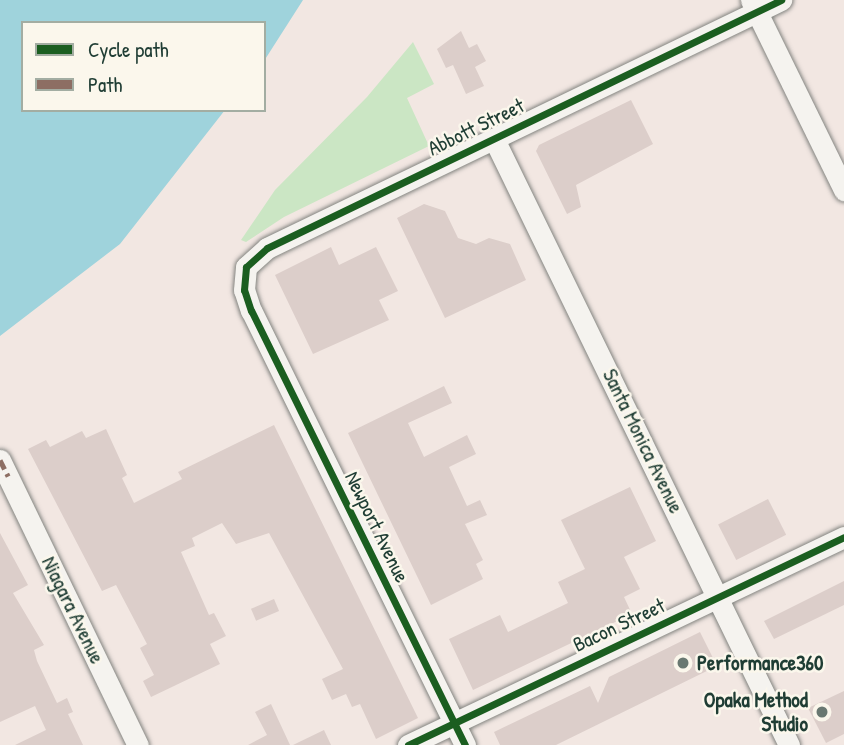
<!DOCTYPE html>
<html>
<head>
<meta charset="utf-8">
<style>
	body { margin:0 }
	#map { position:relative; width:844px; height:745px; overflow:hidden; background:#f2e7e2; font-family:"Patrick Hand",sans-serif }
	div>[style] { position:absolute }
	.green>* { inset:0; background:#cbe6c4 }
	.water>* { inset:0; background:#9fd3dc }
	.building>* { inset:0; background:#dcceca; transform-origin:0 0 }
	.roads { filter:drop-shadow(0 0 2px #838480) drop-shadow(0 0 2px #838480) }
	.minor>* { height:21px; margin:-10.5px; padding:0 10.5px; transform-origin:10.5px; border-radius:10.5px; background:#f5f3ef }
	.quiet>* { height:5px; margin-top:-2.5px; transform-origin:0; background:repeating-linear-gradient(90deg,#8d6e63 0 10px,transparent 0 15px) }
	.cycleway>* { height:7px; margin:-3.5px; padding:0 3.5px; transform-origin:3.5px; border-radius:3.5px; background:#1b5e20 }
	.dots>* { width:19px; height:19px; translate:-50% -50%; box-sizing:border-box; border:4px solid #fbf7ec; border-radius:50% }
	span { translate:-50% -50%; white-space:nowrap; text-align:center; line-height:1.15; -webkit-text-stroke:5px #fbf7ec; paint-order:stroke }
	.street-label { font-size:21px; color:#1f3d34 }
	.poi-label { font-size:21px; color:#1f3d34; font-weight:700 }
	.left { translate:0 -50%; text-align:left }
	.right { translate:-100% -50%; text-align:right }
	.legend { position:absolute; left:21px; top:21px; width:245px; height:91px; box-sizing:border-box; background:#fbf7ec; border:2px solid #a3ada2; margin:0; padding:9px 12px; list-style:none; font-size:21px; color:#1f3d34 }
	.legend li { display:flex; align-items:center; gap:14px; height:35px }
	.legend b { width:35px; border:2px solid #a3ada2 }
</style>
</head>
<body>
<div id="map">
	<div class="green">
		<i style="clip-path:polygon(413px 42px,434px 84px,407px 98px,429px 146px,284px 217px,246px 242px,241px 240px,275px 190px,367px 97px)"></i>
	</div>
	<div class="water">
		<i style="clip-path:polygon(0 0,303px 0,264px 61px,264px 23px,23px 23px,23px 110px,225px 110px,120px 244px,0 336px)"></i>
	</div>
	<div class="building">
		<i style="clip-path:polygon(461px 31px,469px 48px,477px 44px,486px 61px,475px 67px,484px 86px,466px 94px,453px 65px,446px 68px,437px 49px)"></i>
		<i style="clip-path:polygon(631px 100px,653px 144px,576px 185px,581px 207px,567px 214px,536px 151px,539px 145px)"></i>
		<i style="clip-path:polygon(424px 204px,445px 211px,458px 238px,476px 244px,489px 238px,510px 244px,526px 280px,445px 318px,397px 218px)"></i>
		<i style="clip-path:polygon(331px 247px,339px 265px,376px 247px,398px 291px,379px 300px,389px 320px,313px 354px,275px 275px)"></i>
		<i style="clip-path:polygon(444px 386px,452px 403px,408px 423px,424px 457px,467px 435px,476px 454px,449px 467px,467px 506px,480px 500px,487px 515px,465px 524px,483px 560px,476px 564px,483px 579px,431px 605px,348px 433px)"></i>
		<i style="clip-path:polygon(274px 425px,418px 718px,376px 739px,360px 704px,352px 707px,346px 694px,332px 700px,322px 679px,343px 669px,269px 533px,236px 544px,222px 523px,192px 538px,195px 546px,181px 552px,209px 615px,214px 613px,226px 636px,210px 644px,220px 664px,151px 697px,143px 681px,154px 675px,140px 648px,147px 644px,116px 585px,102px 591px,28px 449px,46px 440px,50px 447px,82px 431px,86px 438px,106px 429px,127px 475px,122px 478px,134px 503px,182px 479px,178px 472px)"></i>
		<i style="clip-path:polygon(630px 487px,656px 541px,624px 557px,640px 589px,624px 597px,632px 614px,473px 690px,449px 639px,500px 615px,508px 632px,568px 603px,558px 582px,585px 569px,561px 520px)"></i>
		<i style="left:768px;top:499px;width:40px;height:56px;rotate:63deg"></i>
		<i style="clip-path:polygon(0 533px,28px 585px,13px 593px,44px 645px,34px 650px,37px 661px,57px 703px,67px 698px,73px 712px,68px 714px,83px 745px,15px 745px,46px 730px,35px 706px,0 722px)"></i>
		<i style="clip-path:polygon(844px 581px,844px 605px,774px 639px,764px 621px)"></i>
		<i style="left:274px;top:599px;width:13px;height:25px;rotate:67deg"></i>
		<i style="clip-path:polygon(700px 632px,717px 666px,556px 745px,500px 745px,494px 732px,590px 686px,598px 703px,609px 677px)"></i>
		<i style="clip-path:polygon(844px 691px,844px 734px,826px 743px,808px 708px)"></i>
		<i style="clip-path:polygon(271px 704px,290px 745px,248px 745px,267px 735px,255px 712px)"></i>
		<i style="clip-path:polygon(324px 730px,331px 745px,293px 745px)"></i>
	</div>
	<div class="roads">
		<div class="minor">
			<i style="left:751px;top:0;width:212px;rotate:63.9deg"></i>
			<i style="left:494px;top:139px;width:674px;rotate:64.04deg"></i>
			<i style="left:0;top:460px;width:317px;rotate:64.2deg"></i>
			<i style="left:408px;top:745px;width:483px;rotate:-25.5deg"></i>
			<i style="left:465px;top:745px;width:484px;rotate:-116.2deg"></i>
			<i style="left:251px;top:311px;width:22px;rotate:-108deg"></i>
			<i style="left:244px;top:290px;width:23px;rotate:-85deg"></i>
			<i style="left:246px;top:267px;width:28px;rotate:-42deg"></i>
			<i style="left:267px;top:248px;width:571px;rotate:-25.76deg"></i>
		</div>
	</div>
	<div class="quiet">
		<i style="left:0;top:460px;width:18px;rotate:63deg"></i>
	</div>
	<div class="cycleway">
		<i style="left:408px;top:745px;width:483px;rotate:-25.5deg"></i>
		<i style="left:465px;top:745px;width:484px;rotate:-116.2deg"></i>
		<i style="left:251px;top:311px;width:22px;rotate:-108deg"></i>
		<i style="left:244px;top:290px;width:23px;rotate:-85deg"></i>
		<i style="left:246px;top:267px;width:28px;rotate:-42deg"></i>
		<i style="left:267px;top:248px;width:571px;rotate:-25.76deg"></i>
	</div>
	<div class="dots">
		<i style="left:683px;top:663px;background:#697871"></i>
		<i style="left:822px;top:712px;background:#697871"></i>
	</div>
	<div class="street-label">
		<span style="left:476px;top:127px;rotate:-26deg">Abbott Street</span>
		<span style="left:643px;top:441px;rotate:64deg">Santa Monica Avenue</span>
		<span style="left:377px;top:527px;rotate:64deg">Newport Avenue</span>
		<span style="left:73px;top:610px;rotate:64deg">Niagara Avenue</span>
		<span style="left:619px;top:625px;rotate:-25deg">Bacon Street</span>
	</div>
	<div class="poi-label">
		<span class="left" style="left:697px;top:663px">Performance360</span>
		<span class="right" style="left:808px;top:712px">Opaka Method<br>Studio</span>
	</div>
	<ul class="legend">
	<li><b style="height:9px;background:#1b5e20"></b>Cycle path</li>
	<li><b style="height:9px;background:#8d6e63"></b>Path</li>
	</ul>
</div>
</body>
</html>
